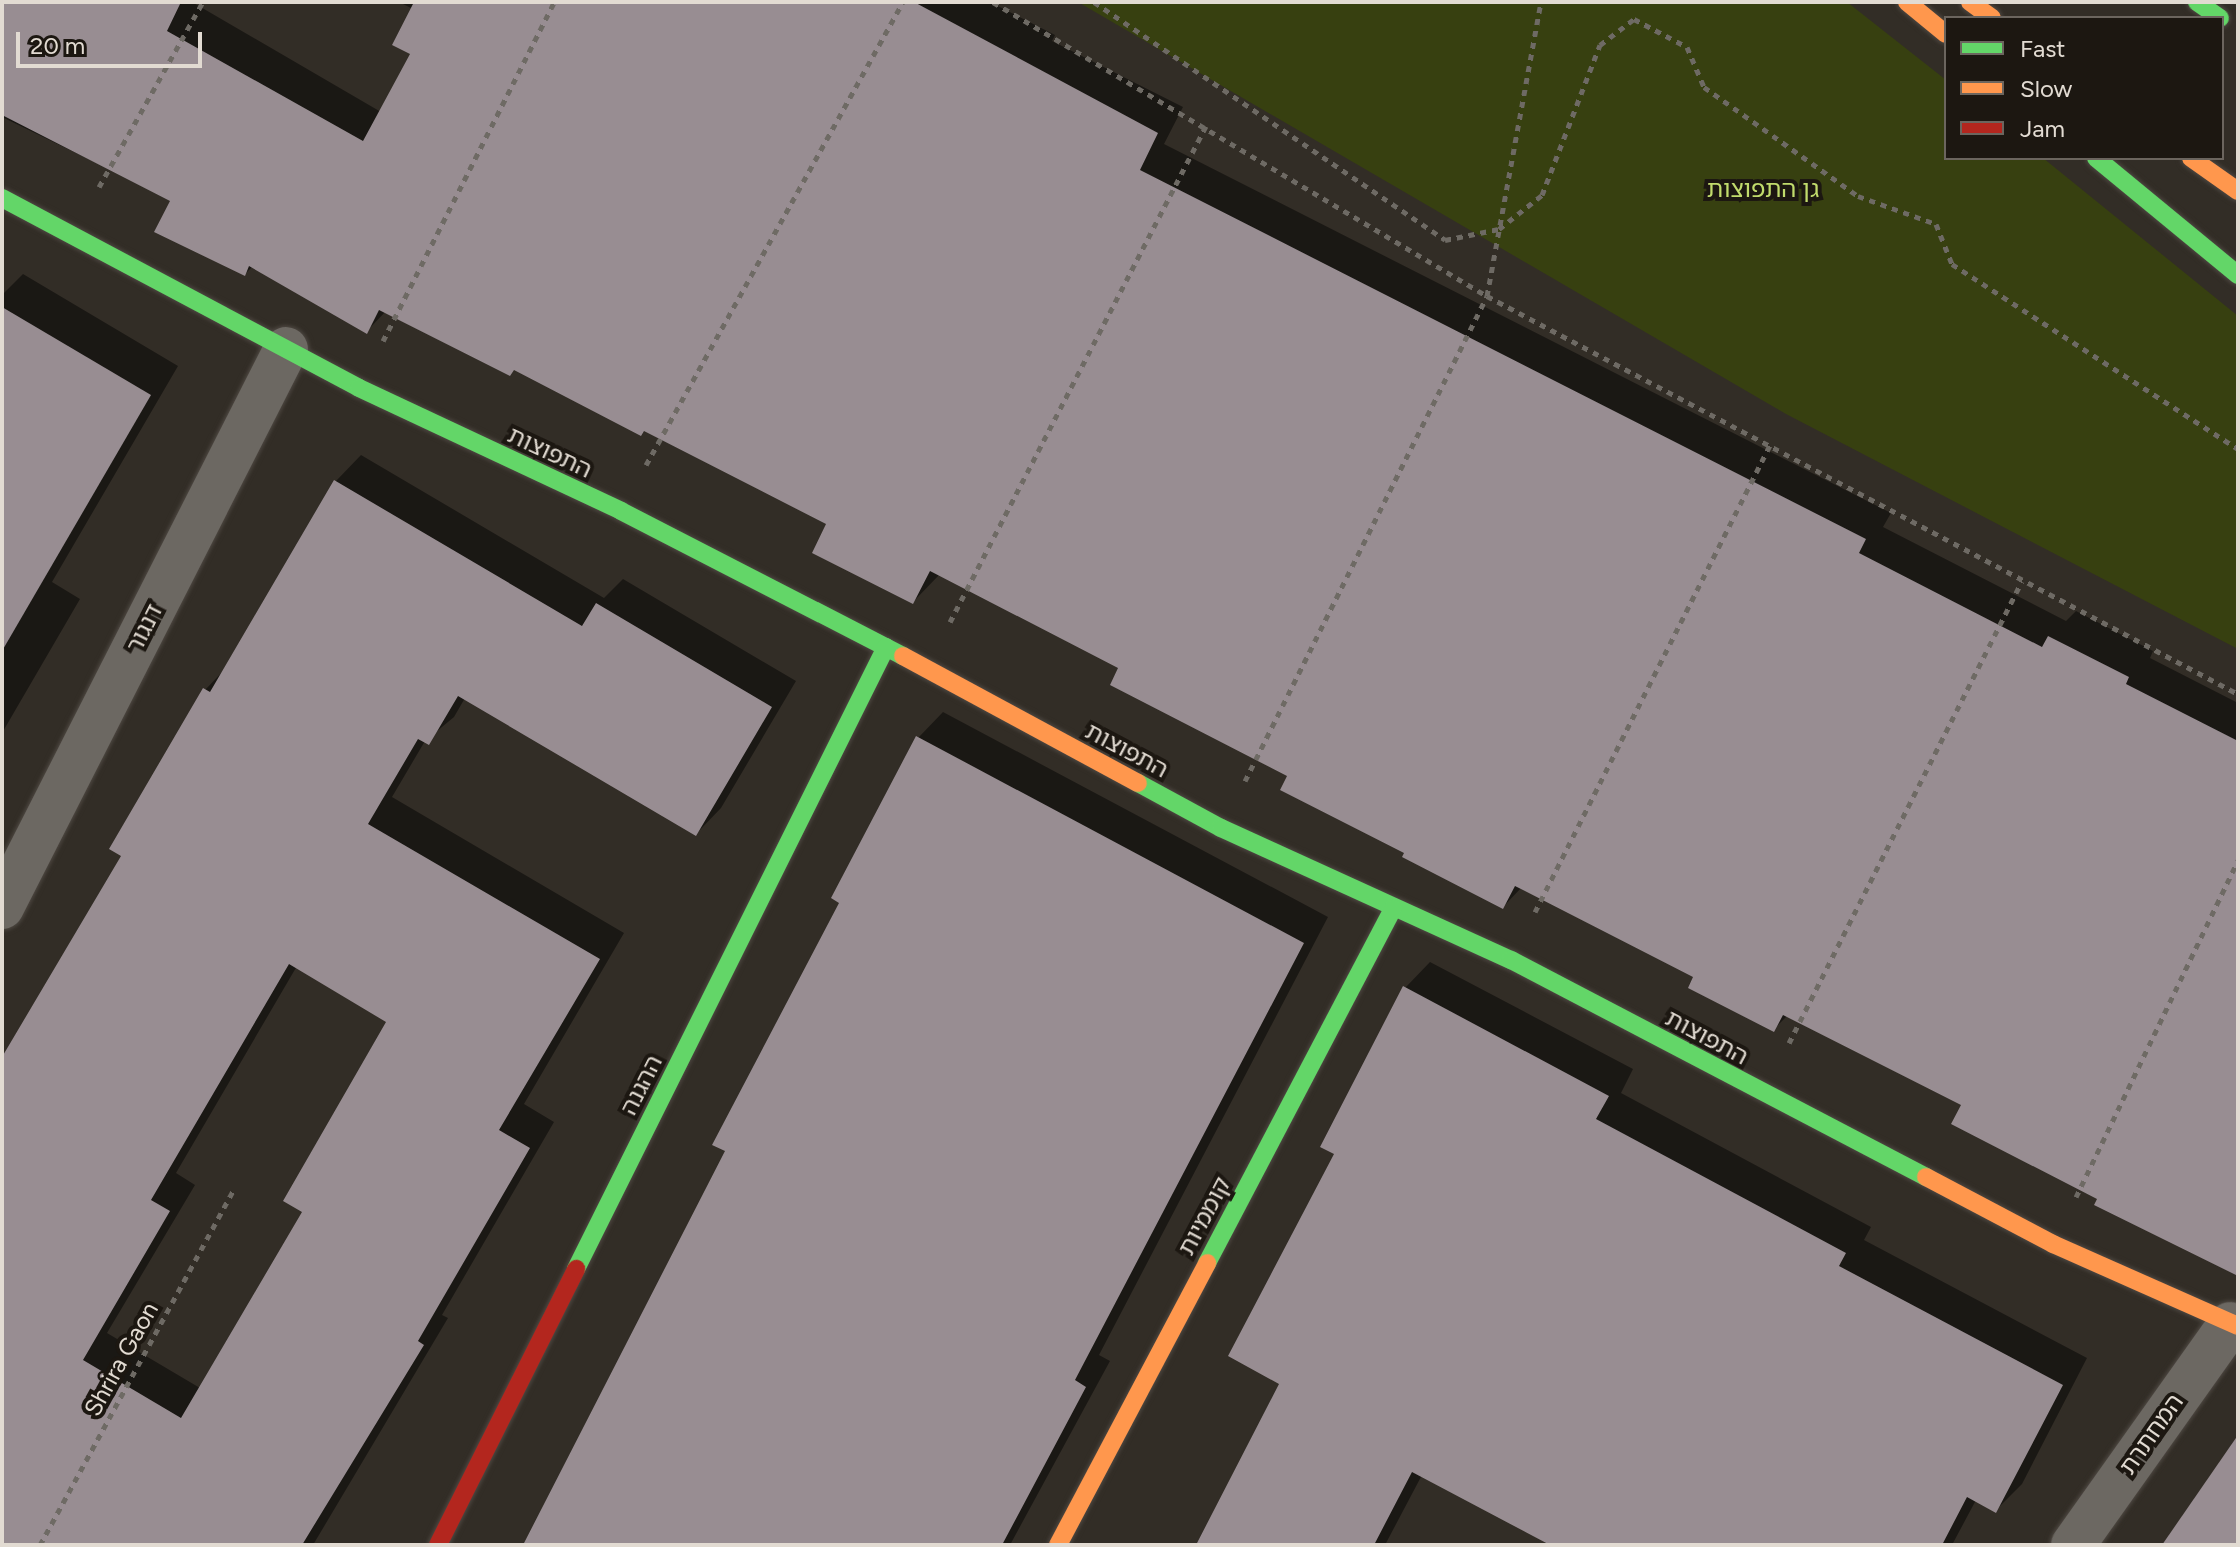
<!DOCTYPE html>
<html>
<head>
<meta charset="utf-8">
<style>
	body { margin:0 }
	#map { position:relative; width:2240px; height:1547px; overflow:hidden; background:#322d26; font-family:Figtree,"Noto Sans Hebrew",sans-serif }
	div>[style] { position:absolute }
	.green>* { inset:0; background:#374010 }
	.shadow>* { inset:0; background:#0007 }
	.building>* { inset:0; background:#988d92 }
	.path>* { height:5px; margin-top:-2.5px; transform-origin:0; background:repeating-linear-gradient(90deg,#6e6a64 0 6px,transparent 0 12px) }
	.roads { filter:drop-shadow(0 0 2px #4e4842) drop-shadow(0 0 2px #4e4842) }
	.street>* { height:44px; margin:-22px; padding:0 22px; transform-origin:22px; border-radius:22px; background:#6c6862 }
	.fast>* { height:18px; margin:-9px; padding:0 9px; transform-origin:9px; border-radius:9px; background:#63d668 }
	.slow>* { height:18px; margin:-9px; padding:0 9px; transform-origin:9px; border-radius:9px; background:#ff974d }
	.jam>* { height:18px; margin:-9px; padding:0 9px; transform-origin:9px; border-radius:9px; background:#b3261e }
	span { translate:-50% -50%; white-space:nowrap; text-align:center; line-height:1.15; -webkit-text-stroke:8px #1c1711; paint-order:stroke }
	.park-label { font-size:24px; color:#c1db6c }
	.street-label { font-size:24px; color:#e2dbd2 }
	.frame { position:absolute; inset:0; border:4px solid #e2dbd2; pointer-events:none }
	.legend { position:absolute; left:1944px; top:16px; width:280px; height:144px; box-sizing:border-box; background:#1c1711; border:2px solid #6b655e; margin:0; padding:10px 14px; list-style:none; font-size:24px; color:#e2dbd2 }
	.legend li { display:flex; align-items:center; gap:16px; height:40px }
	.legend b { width:40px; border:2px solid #6b655e }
	.scale { position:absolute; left:16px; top:32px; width:186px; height:36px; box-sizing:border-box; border:4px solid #e2dbd2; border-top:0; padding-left:10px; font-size:24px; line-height:28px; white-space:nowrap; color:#e2dbd2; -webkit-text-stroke:6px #1c1711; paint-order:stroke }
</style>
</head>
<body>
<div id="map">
	<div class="green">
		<i style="clip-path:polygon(1078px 2px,1847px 2px,1946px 80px,1946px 158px,2043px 158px,2238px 316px,2238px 649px,1786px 414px)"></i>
	</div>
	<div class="shadow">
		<i style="clip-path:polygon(2px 2px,192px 2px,381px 112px,413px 53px,413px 9px,399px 2px,990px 2px,1055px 35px,1052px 41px,1183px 107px,1164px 144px,1891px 513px,1883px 527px,2066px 621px,2076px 611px,2153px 651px,2150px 658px,2238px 703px,2238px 1274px,2100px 1198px,1964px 1104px,1788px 1015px,1774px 1029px,1696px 976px,1522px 887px,1503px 907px,1407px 852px,1121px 667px,940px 574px,913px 602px,829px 523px,646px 429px,386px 311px,367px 331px,253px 266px,245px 274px,173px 200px,2px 117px)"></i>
		<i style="clip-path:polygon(23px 274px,178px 366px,52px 582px,80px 599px,2px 733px,2px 295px)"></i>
		<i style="clip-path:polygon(evenodd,361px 455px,604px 598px,623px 579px,796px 681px,721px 808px,696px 834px,465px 698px,454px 717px,425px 741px,392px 797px,624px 933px,524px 1104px,554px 1122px,442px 1315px,448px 1318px,313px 1545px,2px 1545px,2px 1060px,123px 856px,205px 690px,226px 668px,336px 481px,361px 455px,297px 966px,389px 1021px,305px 1211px,200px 1388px,107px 1333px,195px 1185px,176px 1173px,297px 966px)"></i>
		<i style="clip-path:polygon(943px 712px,1328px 917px,1099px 1355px,1110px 1361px,1010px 1545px,525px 1545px,728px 1151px,918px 738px)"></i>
		<i style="clip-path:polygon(1430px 962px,1633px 1069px,1621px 1093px,1871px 1227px,1864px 1240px,2087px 1358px,2022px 1484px,1996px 1510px,1976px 1500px,1952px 1545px,1554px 1545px,1422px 1475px,1385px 1545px,1198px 1545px,1282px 1383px,1337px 1154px,1405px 988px)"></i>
	</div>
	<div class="building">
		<i style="clip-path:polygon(2px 2px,181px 2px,167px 31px,363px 141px,410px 54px,392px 45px,414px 2px,914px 2px,1158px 133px,1140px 170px,1866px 539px,1859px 553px,2042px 647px,2048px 636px,2129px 677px,2126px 684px,2238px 741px,2238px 1276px,2094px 1205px,2097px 1199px,1951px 1124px,1961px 1105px,1783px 1015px,1774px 1032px,1688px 988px,1693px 977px,1515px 886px,1503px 909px,1402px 857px,1404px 853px,1280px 790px,1287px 776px,1110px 685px,1118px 668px,930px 571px,913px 604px,812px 553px,826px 524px,644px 431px,641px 436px,514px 370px,510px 376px,379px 310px,367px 334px,249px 266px,245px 276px,154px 232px,170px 201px,2px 115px)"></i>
		<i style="clip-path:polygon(2px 307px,151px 395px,2px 651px)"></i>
		<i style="clip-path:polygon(evenodd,334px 480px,582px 626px,596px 603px,772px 707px,696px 836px,458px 696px,429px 745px,418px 739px,368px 824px,600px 959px,499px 1130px,530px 1148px,418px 1341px,424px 1345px,302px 1545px,2px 1545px,2px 1057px,121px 856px,109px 849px,203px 688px,210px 692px,334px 480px,289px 964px,386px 1022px,283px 1201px,302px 1212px,181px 1418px,83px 1360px,170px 1211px,151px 1200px,289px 964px)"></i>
		<i style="clip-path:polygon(916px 736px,1304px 943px,1075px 1380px,1086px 1387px,1002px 1545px,523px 1545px,725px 1151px,712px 1145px,839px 903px,831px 898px)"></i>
		<i style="clip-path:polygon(1403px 986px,1609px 1096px,1596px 1119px,1846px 1253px,1839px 1266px,2063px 1385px,1996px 1513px,1967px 1497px,1942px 1545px,1550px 1545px,1412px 1472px,1374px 1545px,1196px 1545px,1279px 1384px,1228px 1356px,1334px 1154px,1320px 1147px)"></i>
		<i style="clip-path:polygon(2238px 1435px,2238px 1545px,2162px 1545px)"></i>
	</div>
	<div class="path">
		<i style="left:993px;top:2px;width:575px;rotate:30.76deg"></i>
		<i style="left:1487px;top:296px;width:850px;rotate:27.92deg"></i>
		<i style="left:1094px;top:2px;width:424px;rotate:34.1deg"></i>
		<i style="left:1445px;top:240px;width:55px;rotate:-11.5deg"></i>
		<i style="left:1499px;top:229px;width:55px;rotate:-38.3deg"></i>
		<i style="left:1542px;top:195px;width:161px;rotate:-68.9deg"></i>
		<i style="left:1600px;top:45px;width:43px;rotate:-37.4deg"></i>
		<i style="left:1634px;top:19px;width:60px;rotate:27.8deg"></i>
		<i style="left:1687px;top:47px;width:43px;rotate:67deg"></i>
		<i style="left:1704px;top:87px;width:189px;rotate:35.3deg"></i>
		<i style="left:1858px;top:196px;width:83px;rotate:19.7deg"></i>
		<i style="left:1936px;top:224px;width:43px;rotate:68.2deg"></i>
		<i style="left:1952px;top:264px;width:341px;rotate:32.9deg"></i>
		<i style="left:99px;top:187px;width:212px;rotate:-60.7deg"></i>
		<i style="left:383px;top:341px;width:380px;rotate:-63.2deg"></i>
		<i style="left:646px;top:465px;width:530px;rotate:-60.97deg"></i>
		<i style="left:950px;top:622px;width:558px;rotate:-62.7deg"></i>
		<i style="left:1245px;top:781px;width:542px;rotate:-63.48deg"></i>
		<i style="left:1487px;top:296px;width:299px;rotate:-79.6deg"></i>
		<i style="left:1535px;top:912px;width:525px;rotate:-63.29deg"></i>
		<i style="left:1789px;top:1043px;width:517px;rotate:-63.24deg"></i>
		<i style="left:2076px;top:1197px;width:374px;rotate:-64.3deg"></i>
		<i style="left:40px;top:1545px;width:405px;rotate:-61.4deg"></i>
	</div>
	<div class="roads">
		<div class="street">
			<i style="left:2px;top:907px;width:626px;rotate:-63.03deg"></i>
			<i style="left:2073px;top:1545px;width:271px;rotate:-54.6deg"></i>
		</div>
		<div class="fast">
			<i style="left:2197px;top:2px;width:28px;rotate:35deg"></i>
			<i style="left:2096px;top:158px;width:184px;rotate:39.5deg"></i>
			<i style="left:2px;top:198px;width:404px;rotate:28deg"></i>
			<i style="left:359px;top:388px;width:289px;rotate:25.1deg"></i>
			<i style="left:621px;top:511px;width:317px;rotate:27.2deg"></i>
			<i style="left:1138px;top:783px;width:94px;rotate:28.5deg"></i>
			<i style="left:1221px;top:828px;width:319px;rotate:24.5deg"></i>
			<i style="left:1511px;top:960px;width:468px;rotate:27.6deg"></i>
			<i style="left:1207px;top:1263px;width:400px;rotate:-62.3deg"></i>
			<i style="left:576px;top:1269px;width:695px;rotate:-63.51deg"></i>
		</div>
		<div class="slow">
			<i style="left:1907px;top:2px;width:50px;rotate:39.4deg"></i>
			<i style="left:1970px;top:2px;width:27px;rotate:36deg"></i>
			<i style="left:2191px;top:158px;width:57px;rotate:35.1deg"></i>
			<i style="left:903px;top:656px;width:267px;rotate:28.4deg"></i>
			<i style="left:1926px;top:1177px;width:144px;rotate:27.8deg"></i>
			<i style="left:2053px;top:1244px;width:202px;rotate:23.9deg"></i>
			<i style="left:1058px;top:1545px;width:319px;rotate:-62.1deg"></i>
		</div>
		<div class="jam">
			<i style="left:438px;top:1545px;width:309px;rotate:-63.4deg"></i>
		</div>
	</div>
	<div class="park-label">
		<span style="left:1763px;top:189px">גן התפוצות</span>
	</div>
	<div class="street-label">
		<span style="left:550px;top:452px;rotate:25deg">התפוצות</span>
		<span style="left:144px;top:628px;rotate:-63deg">דנגור</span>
		<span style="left:1127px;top:750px;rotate:28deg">התפוצות</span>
		<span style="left:1707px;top:1037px;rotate:28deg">התפוצות</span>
		<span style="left:641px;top:1085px;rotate:-63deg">ההגנה</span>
		<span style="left:1204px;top:1216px;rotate:-62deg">קוממיות</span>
		<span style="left:121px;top:1359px;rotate:-61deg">Shrira Gaon</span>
		<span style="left:2151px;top:1434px;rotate:-55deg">המחתרת</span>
	</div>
	<div class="frame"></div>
	<ul class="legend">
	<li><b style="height:10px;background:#63d668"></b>Fast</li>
	<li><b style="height:10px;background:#ff974d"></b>Slow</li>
	<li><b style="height:10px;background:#b3261e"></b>Jam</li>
	</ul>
	<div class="scale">20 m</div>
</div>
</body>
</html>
